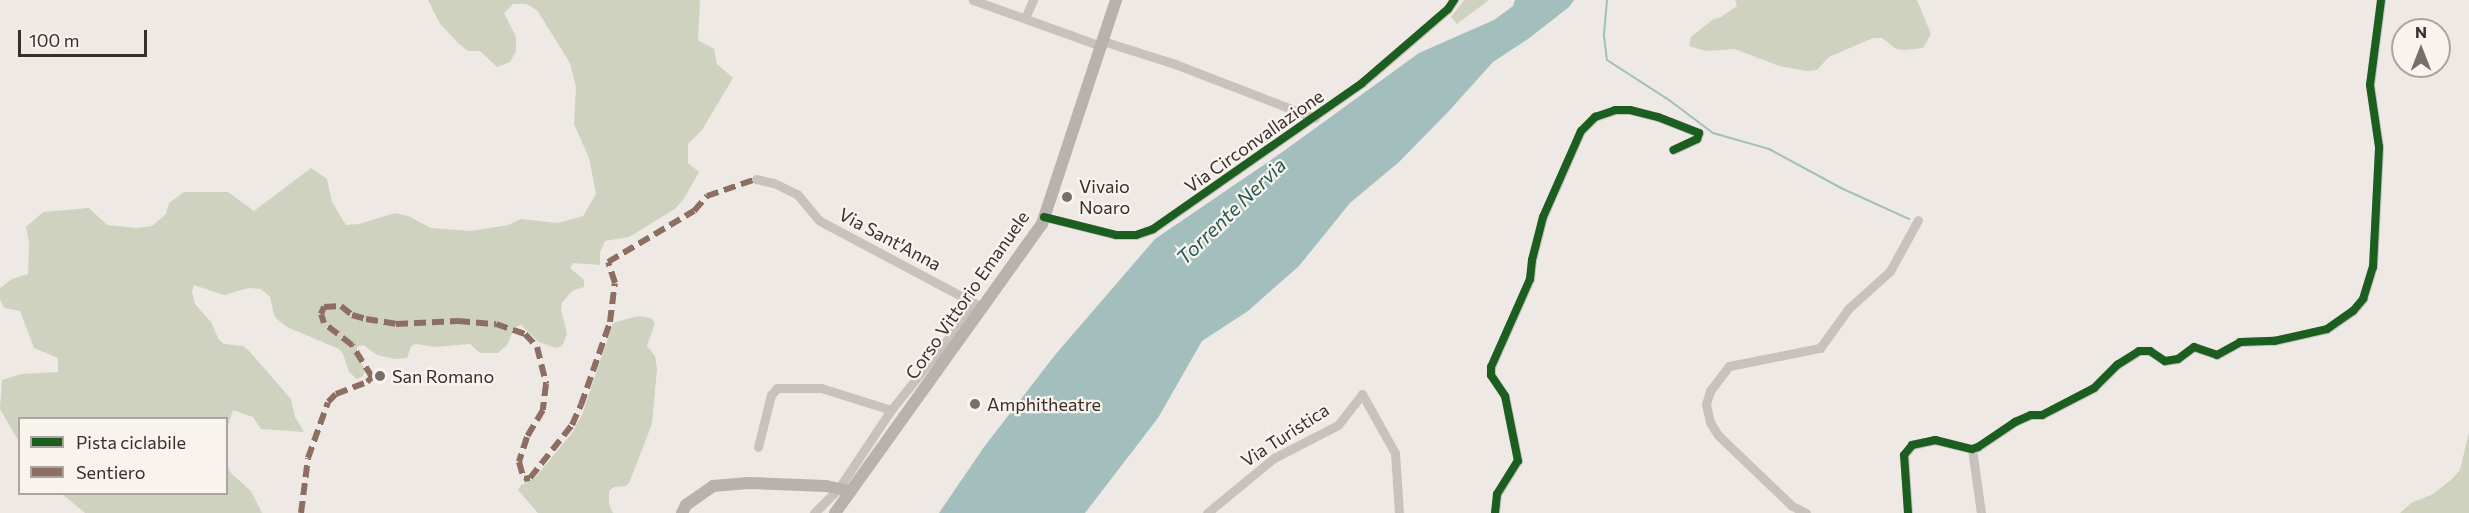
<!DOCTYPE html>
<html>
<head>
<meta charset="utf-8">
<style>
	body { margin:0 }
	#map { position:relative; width:2469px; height:513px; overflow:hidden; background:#eee9e5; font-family:Commissioner,sans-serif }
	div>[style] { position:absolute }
	.green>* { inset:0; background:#d0d2c0 }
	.water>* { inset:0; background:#a2bfbd }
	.stream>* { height:2px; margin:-1px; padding:0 1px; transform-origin:1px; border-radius:1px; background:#a2bfbd }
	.minor>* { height:9px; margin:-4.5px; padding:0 4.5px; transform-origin:4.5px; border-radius:4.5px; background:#c8c1bd }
	.secondary>* { height:12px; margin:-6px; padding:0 6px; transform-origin:6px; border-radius:6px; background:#b8b2ae }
	.quiet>* { height:6px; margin-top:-3px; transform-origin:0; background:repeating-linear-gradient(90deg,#8d6e63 0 12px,transparent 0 18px) }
	.cycleway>* { height:8px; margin:-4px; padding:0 4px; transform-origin:4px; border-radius:4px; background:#1b5e20 }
	.dots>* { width:16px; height:16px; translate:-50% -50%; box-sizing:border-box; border:3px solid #f9f3ed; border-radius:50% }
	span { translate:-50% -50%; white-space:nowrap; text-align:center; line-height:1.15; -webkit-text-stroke:4.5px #f9f3ed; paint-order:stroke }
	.street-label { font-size:18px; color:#392e2b }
	.poi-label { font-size:18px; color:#392e2b }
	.left { translate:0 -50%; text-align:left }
	.water-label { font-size:20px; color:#235857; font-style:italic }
	.legend { position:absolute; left:18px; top:417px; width:210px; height:78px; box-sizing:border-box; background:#f9f3ed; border:2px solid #aca49f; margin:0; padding:8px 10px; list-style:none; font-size:18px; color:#392e2b }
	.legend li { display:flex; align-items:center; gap:12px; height:30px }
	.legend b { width:30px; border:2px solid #aca49f }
	.north { position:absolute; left:2391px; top:18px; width:60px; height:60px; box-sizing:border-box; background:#f9f3ed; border:2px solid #aca49f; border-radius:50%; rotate:0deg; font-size:16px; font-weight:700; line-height:24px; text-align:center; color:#392e2b }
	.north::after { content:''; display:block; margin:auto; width:21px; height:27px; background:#786f6c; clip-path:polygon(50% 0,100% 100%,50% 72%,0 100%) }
	.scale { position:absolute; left:18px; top:30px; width:129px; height:27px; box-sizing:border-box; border:3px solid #392e2b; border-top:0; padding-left:8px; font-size:18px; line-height:21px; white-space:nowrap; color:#392e2b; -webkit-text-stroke:4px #f9f3ed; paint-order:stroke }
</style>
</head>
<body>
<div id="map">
	<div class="green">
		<i style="clip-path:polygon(428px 0,700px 0,698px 40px,714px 49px,717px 64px,733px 78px,702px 130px,688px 144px,688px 163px,699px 172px,683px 200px,675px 209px,629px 237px,605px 241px,600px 252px,600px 265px,573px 263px,570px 268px,584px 280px,584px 287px,572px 291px,562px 303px,561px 310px,567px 334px,562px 346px,556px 348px,539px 342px,521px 325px,515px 327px,507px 345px,498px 353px,480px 353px,470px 344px,434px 347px,416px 344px,411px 346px,407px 358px,395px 359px,377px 355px,363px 345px,357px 347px,357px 356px,365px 369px,363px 376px,357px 379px,349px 372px,343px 354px,339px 349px,287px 327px,278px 320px,274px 315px,270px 297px,261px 289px,248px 288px,224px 295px,194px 285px,192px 291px,195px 304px,211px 322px,219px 340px,224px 344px,243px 346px,248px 350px,291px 399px,295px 417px,304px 432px,261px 429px,253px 417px,233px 410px,227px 428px,226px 418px,20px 418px,19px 442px,0 409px,2px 380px,21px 374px,58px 372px,58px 358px,34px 348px,20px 311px,4px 308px,0 299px,0 288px,12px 279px,28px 274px,29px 243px,26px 227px,43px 212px,89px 208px,107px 225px,137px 228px,152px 226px,166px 214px,169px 203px,184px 192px,228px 192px,254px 211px,311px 168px,327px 179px,332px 202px,346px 225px,359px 224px,395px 213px,408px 216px,431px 228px,471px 231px,508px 225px,521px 219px,558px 223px,583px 216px,596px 194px,589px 158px,574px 124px,576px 87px,570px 63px,537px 10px,526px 4px,513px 4px,504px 13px,516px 37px,516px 51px,510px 62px,497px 67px,480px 51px,468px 51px,459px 44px,440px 24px)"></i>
		<i style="clip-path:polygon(1464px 0,1489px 0,1457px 24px,1451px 17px)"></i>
		<i style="clip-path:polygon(1735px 0,1917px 0,1931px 34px,1923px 48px,1905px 50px,1896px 49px,1882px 38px,1873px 38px,1829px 57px,1817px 70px,1807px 71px,1779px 66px,1735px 49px,1706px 51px,1689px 46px,1691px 37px,1712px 20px,1721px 17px,1737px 6px)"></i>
		<i style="clip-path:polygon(638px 316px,651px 318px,655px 323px,647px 346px,655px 356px,657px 369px,652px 424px,630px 481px,626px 486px,614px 487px,609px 491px,609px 504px,613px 513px,538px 513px,518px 490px,521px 485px,534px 479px,572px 433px,582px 415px,613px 323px)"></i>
		<i style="clip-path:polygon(2469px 432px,2469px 513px,2400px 513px,2411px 503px,2433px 494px,2452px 479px,2460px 470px)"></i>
		<i style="clip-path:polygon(227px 465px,231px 473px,251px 491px,262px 513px,85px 513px,62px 494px,226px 494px)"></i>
	</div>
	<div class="water">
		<i style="clip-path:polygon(1515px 0,1574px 0,1569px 7px,1528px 39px,1493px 62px,1448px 112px,1399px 162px,1350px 203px,1299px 266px,1248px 311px,1202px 341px,1158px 418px,1085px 513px,939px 513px,984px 447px,1055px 355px,1155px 239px,1281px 153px,1419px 53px,1494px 20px,1513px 6px)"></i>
	</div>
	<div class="stream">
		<i style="left:1607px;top:0;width:36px;rotate:95deg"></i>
		<i style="left:1604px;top:36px;width:24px;rotate:83deg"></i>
		<i style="left:1607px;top:60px;width:74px;rotate:32.8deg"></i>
		<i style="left:1669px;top:100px;width:55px;rotate:36.9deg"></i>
		<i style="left:1713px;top:133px;width:58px;rotate:15.9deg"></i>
		<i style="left:1769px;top:149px;width:82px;rotate:28.4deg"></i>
		<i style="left:1841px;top:188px;width:75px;rotate:24.5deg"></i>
	</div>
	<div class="minor">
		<i style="left:973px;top:0;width:136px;rotate:19.8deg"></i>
		<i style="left:1025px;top:18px;width:20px;rotate:-66deg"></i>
		<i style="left:1103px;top:41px;width:76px;rotate:17.7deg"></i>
		<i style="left:1175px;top:64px;width:150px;rotate:21.1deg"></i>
		<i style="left:756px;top:179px;width:18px;rotate:13deg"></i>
		<i style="left:774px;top:183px;width:25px;rotate:26deg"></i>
		<i style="left:797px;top:194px;width:35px;rotate:50deg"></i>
		<i style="left:820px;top:221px;width:181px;rotate:28deg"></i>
		<i style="left:1044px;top:217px;width:74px;rotate:14deg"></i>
		<i style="left:1116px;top:235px;width:20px"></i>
		<i style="left:1136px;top:235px;width:18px;rotate:-19deg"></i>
		<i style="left:1153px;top:229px;width:255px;rotate:-34.9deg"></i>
		<i style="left:1362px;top:83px;width:113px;rotate:-40.7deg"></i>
		<i style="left:1448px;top:9px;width:11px;rotate:-56deg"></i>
		<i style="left:758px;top:447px;width:54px;rotate:-76deg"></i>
		<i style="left:771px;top:395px;width:9px;rotate:-49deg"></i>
		<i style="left:777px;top:388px;width:44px"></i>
		<i style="left:821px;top:388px;width:73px;rotate:17.4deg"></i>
		<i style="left:1972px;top:449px;width:65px;rotate:82deg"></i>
		<i style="left:814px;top:513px;width:35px;rotate:-45deg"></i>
		<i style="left:839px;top:488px;width:94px;rotate:-56.3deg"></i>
		<i style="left:891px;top:410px;width:136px;rotate:-51.3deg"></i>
		<i style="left:1207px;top:513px;width:87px;rotate:-39.4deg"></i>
		<i style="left:1274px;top:458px;width:72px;rotate:-27.3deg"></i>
		<i style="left:1338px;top:425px;width:39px;rotate:-52deg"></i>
		<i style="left:1362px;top:394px;width:68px;rotate:60.8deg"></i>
		<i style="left:1395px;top:453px;width:60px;rotate:86.2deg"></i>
		<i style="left:1495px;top:513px;width:19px;rotate:-84deg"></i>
		<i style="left:1497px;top:494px;width:39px;rotate:-58deg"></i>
		<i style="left:1518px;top:461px;width:66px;rotate:-101.3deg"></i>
		<i style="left:1505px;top:396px;width:25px;rotate:-124deg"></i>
		<i style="left:1491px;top:375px;width:8px;rotate:-90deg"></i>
		<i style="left:1491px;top:367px;width:96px;rotate:-66.1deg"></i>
		<i style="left:1530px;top:279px;width:19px;rotate:-84deg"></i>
		<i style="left:1532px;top:260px;width:44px;rotate:-75.7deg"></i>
		<i style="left:1543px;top:217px;width:94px;rotate:-66.2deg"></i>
		<i style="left:1581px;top:131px;width:20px;rotate:-45deg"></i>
		<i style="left:1595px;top:117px;width:21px;rotate:-19deg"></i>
		<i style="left:1615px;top:110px;width:15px"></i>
		<i style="left:1630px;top:110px;width:29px;rotate:14deg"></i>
		<i style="left:1658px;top:117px;width:44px;rotate:21.3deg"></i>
		<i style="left:1699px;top:133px;width:6px;rotate:108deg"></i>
		<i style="left:1697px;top:139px;width:26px;rotate:155deg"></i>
		<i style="left:1806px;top:513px;width:16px;rotate:-153deg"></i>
		<i style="left:1792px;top:506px;width:103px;rotate:-136.2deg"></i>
		<i style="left:1718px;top:435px;width:15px;rotate:-122deg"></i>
		<i style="left:1710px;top:422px;width:18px;rotate:-103deg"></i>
		<i style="left:1706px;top:404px;width:14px;rotate:-73deg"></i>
		<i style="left:1710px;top:391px;width:31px;rotate:-53deg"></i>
		<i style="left:1729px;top:366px;width:93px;rotate:-11.2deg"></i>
		<i style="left:1820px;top:348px;width:48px;rotate:-54.3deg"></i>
		<i style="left:1848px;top:309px;width:57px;rotate:-42.1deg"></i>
		<i style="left:1890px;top:271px;width:58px;rotate:-61.2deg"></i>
		<i style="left:1908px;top:513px;width:58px;rotate:-93.9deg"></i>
		<i style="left:1904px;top:455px;width:13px;rotate:-51deg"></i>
		<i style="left:1912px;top:445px;width:24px;rotate:-12deg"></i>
		<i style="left:1935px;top:440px;width:38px;rotate:14deg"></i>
		<i style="left:1972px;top:449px;width:6px;rotate:-18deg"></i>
		<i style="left:1978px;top:447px;width:45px;rotate:-34deg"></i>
		<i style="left:2015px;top:422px;width:17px;rotate:-24deg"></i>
		<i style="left:2031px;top:415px;width:11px"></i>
		<i style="left:2042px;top:415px;width:59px;rotate:-27.4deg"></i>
		<i style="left:2094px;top:388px;width:33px;rotate:-45deg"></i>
		<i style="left:2117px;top:365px;width:26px;rotate:-32deg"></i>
		<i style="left:2139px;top:351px;width:11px"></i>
		<i style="left:2150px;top:351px;width:18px;rotate:34deg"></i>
		<i style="left:2165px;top:361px;width:13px;rotate:-9deg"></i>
		<i style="left:2178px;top:359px;width:20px;rotate:-37deg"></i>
		<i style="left:2194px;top:347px;width:24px;rotate:19deg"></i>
		<i style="left:2217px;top:355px;width:26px;rotate:-29deg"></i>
		<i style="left:2240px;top:342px;width:34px;rotate:-2deg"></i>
		<i style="left:2274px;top:341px;width:54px;rotate:-12.8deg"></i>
		<i style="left:2327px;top:329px;width:32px;rotate:-35deg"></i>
		<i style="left:2353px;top:311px;width:16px;rotate:-50deg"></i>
		<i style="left:2363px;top:299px;width:34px;rotate:-73deg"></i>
		<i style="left:2373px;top:267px;width:120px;rotate:-87.1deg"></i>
		<i style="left:2379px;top:147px;width:63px;rotate:-98.3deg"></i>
		<i style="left:2370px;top:85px;width:86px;rotate:-82.6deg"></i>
	</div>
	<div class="secondary">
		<i style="left:682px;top:513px;width:9px;rotate:-63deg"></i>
		<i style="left:686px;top:505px;width:33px;rotate:-35deg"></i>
		<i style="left:713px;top:486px;width:35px;rotate:-5deg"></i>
		<i style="left:748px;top:483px;width:78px;rotate:2.2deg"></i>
		<i style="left:826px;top:486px;width:25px;rotate:12deg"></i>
		<i style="left:835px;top:513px;width:355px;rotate:-54.4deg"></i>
		<i style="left:1042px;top:224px;width:236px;rotate:-71.7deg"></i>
	</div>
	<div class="quiet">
		<i style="left:301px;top:513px;width:55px;rotate:-82.7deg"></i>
		<i style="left:308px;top:458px;width:59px;rotate:-70.3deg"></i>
		<i style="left:328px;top:402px;width:11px;rotate:-45deg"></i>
		<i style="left:336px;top:394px;width:33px;rotate:-21deg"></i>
		<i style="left:367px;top:382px;width:7px;rotate:-45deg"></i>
		<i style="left:372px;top:377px;width:38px;rotate:-122deg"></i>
		<i style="left:352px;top:345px;width:36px;rotate:-142deg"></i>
		<i style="left:324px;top:323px;width:9px;rotate:-108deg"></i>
		<i style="left:321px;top:314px;width:8px;rotate:-67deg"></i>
		<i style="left:324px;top:307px;width:17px;rotate:-3deg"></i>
		<i style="left:341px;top:306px;width:14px;rotate:39deg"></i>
		<i style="left:352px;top:315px;width:15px;rotate:16deg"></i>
		<i style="left:366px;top:319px;width:30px;rotate:9deg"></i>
		<i style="left:396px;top:324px;width:62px;rotate:-2.8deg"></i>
		<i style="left:458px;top:321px;width:38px;rotate:5deg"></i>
		<i style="left:496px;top:324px;width:31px;rotate:19deg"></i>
		<i style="left:525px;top:334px;width:18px;rotate:47deg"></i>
		<i style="left:537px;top:347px;width:38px;rotate:76deg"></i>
		<i style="left:546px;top:384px;width:26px;rotate:97deg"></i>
		<i style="left:543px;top:410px;width:31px;rotate:121deg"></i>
		<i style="left:527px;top:437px;width:26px;rotate:108deg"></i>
		<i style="left:519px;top:462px;width:18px;rotate:74deg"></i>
		<i style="left:524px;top:479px;width:6px;rotate:-9deg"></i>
		<i style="left:530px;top:478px;width:68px;rotate:-51.6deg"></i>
		<i style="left:572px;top:425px;width:22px;rotate:-66deg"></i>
		<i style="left:581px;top:405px;width:88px;rotate:-70.7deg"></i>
		<i style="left:610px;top:322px;width:39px;rotate:-83deg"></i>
		<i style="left:615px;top:283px;width:22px;rotate:-108deg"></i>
		<i style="left:608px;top:262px;width:100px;rotate:-30.7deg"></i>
		<i style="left:694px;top:211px;width:20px;rotate:-49deg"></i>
		<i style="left:707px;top:196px;width:52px;rotate:-19.1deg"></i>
	</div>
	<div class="cycleway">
		<i style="left:1044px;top:217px;width:74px;rotate:14deg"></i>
		<i style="left:1116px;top:235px;width:20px"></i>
		<i style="left:1136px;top:235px;width:18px;rotate:-19deg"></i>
		<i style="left:1153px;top:229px;width:255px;rotate:-34.9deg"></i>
		<i style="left:1362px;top:83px;width:113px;rotate:-40.7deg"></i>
		<i style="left:1448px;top:9px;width:11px;rotate:-56deg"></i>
		<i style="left:1495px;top:513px;width:19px;rotate:-84deg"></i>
		<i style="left:1497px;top:494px;width:39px;rotate:-58deg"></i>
		<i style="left:1518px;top:461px;width:66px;rotate:-101.3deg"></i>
		<i style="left:1505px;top:396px;width:25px;rotate:-124deg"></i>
		<i style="left:1491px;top:375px;width:8px;rotate:-90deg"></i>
		<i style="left:1491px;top:367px;width:96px;rotate:-66.1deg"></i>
		<i style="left:1530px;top:279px;width:19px;rotate:-84deg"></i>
		<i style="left:1532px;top:260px;width:44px;rotate:-75.7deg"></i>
		<i style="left:1543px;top:217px;width:94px;rotate:-66.2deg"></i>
		<i style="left:1581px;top:131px;width:20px;rotate:-45deg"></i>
		<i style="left:1595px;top:117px;width:21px;rotate:-19deg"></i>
		<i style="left:1615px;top:110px;width:15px"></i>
		<i style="left:1630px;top:110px;width:29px;rotate:14deg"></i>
		<i style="left:1658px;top:117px;width:44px;rotate:21.3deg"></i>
		<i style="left:1699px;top:133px;width:6px;rotate:108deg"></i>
		<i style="left:1697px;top:139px;width:26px;rotate:155deg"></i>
		<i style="left:1908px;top:513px;width:58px;rotate:-93.9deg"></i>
		<i style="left:1904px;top:455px;width:13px;rotate:-51deg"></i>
		<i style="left:1912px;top:445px;width:24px;rotate:-12deg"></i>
		<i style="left:1935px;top:440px;width:38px;rotate:14deg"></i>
		<i style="left:1972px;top:449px;width:6px;rotate:-18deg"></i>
		<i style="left:1978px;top:447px;width:45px;rotate:-34deg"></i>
		<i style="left:2015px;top:422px;width:17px;rotate:-24deg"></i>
		<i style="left:2031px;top:415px;width:11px"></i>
		<i style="left:2042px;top:415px;width:59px;rotate:-27.4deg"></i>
		<i style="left:2094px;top:388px;width:33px;rotate:-45deg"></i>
		<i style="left:2117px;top:365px;width:26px;rotate:-32deg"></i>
		<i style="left:2139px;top:351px;width:11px"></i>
		<i style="left:2150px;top:351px;width:18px;rotate:34deg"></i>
		<i style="left:2165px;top:361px;width:13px;rotate:-9deg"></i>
		<i style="left:2178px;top:359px;width:20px;rotate:-37deg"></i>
		<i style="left:2194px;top:347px;width:24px;rotate:19deg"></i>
		<i style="left:2217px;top:355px;width:26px;rotate:-29deg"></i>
		<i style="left:2240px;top:342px;width:34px;rotate:-2deg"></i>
		<i style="left:2274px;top:341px;width:54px;rotate:-12.8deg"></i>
		<i style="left:2327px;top:329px;width:32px;rotate:-35deg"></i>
		<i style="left:2353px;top:311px;width:16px;rotate:-50deg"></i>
		<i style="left:2363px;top:299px;width:34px;rotate:-73deg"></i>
		<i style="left:2373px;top:267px;width:120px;rotate:-87.1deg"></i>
		<i style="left:2379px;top:147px;width:63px;rotate:-98.3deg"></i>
		<i style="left:2370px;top:85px;width:86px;rotate:-82.6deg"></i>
	</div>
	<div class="dots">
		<i style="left:1067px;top:197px;background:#786f6c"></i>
		<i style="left:380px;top:376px;background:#786f6c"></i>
		<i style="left:975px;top:404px;background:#786f6c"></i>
	</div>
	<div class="street-label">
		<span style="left:1254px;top:141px;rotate:-35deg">Via Circonvallazione</span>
		<span style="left:890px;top:239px;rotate:28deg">Via Sant'Anna</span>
		<span style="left:967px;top:295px;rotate:-55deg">Corso Vittorio Emanuele</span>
		<span style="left:1285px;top:435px;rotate:-33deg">Via Turistica</span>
	</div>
	<div class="poi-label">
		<span class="left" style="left:1079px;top:197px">Vivaio<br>Noaro</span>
		<span class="left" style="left:392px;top:376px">San Romano</span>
		<span class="left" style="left:987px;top:404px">Amphitheatre</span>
	</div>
	<div class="water-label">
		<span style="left:1231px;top:211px;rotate:-44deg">Torrente Nervia</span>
	</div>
	<ul class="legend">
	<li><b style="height:8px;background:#1b5e20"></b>Pista ciclabile</li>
	<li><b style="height:8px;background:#8d6e63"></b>Sentiero</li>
	</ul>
	<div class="north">N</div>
	<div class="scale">100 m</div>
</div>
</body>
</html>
